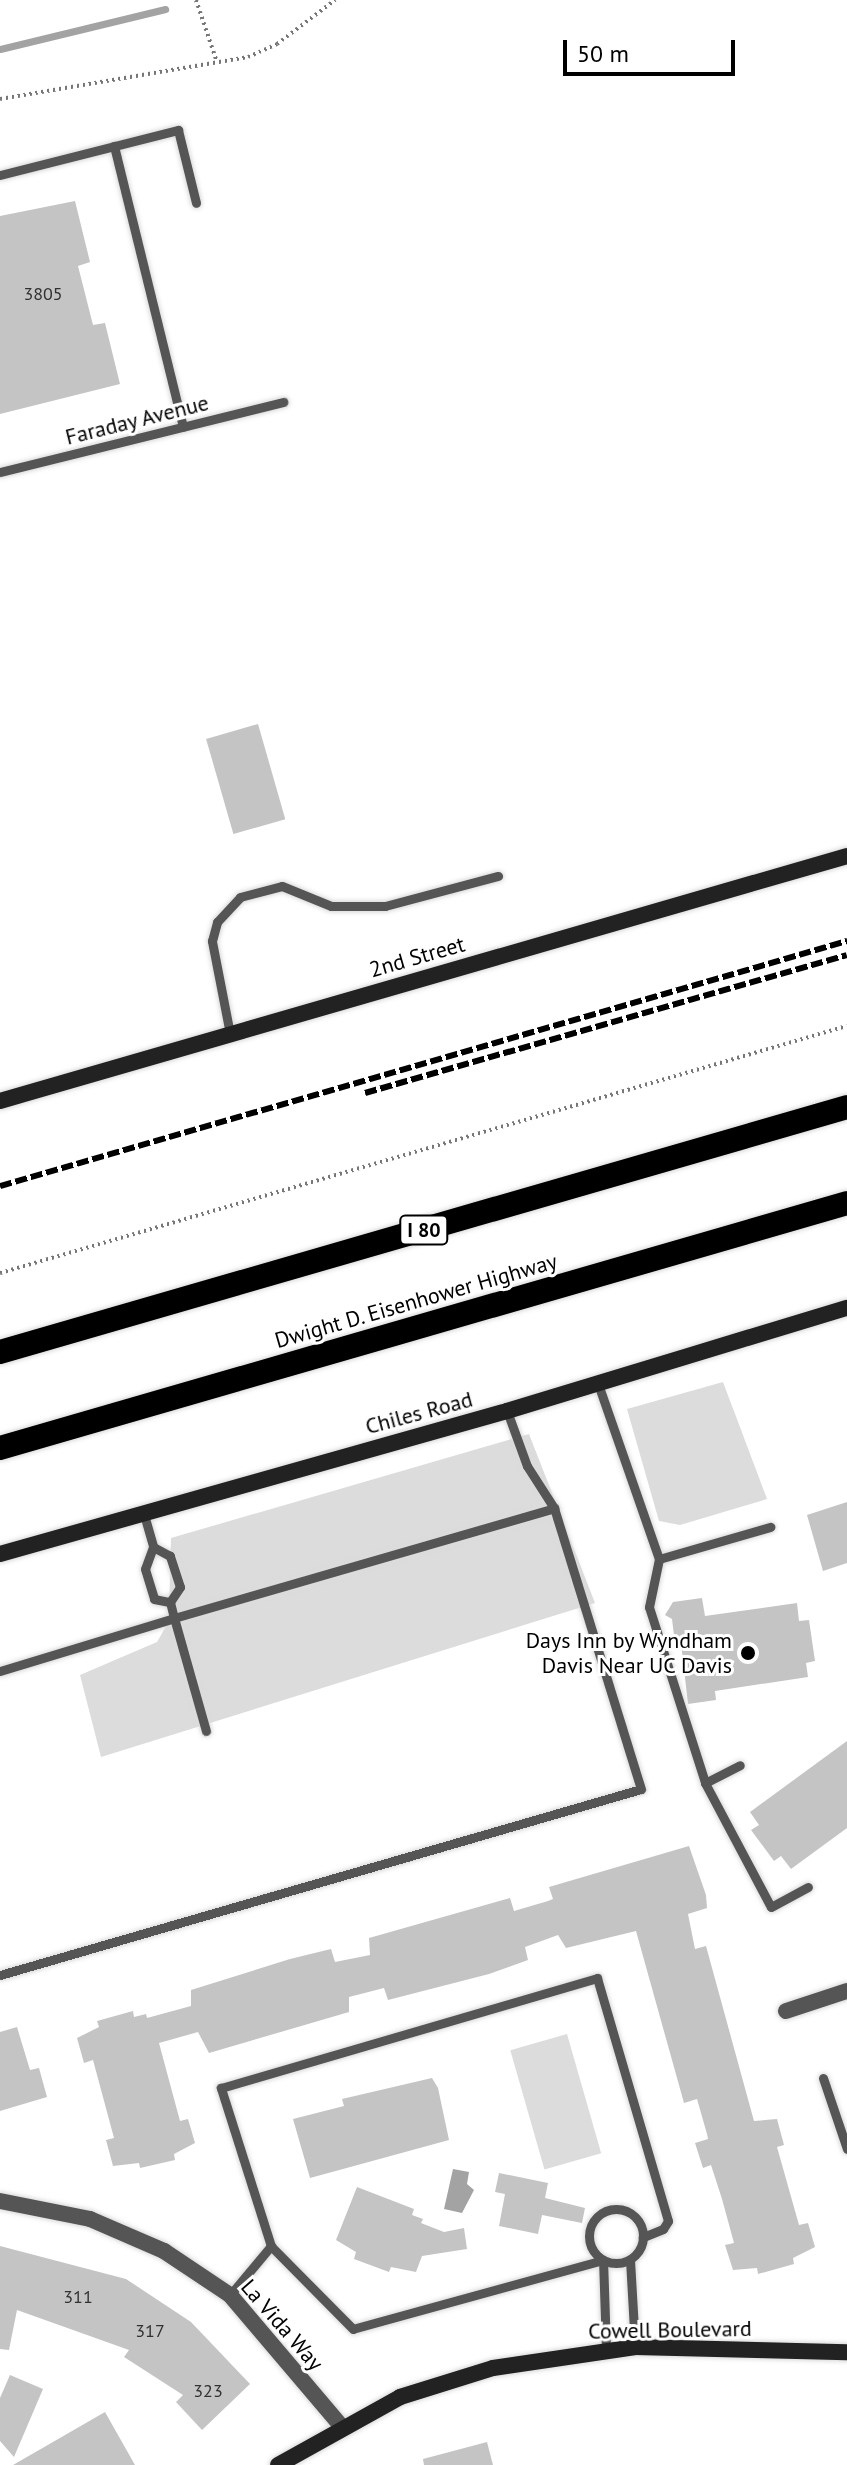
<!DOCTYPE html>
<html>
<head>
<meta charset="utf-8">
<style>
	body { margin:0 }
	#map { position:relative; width:847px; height:2465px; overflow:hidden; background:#fff; font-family:"PT Sans",sans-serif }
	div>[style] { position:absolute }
	.green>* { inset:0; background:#dcdcdc; transform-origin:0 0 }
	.water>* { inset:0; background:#a3a3a3 }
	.stream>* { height:7px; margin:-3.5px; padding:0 3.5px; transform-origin:3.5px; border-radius:3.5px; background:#a3a3a3 }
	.building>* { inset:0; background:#c4c4c4; transform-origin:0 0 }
	.path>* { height:4px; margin-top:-2px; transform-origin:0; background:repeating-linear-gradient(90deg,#777 0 2px,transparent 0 6px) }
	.roads { filter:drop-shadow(0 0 2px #dbdbdb) drop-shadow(0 0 2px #dbdbdb) }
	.lane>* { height:9px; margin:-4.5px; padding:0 4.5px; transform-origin:4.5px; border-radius:4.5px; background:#555 }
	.lane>.ring { margin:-4.5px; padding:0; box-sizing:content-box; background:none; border:9px solid #555; border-radius:50% }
	.street>* { height:16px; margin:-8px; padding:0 8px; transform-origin:8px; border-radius:8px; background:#555 }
	.secondary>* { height:16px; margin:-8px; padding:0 8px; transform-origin:8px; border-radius:8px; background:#222 }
	.highway>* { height:24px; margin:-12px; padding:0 12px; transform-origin:12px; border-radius:12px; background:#000 }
	.rail>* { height:6px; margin-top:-3px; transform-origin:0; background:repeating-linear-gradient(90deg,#000 0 12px,transparent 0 16px) }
	.dots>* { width:22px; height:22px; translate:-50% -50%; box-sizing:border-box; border:4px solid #fff; border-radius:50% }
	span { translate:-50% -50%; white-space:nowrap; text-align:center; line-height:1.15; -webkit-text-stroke:6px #fff; paint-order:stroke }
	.number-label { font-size:18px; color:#313131 }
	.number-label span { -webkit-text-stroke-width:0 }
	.shield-label span { padding:2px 6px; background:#fff; border:2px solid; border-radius:6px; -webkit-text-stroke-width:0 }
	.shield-label { font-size:20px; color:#000; font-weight:700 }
	.street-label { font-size:22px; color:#000 }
	.poi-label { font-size:22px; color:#000 }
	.right { translate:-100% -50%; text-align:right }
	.scale { position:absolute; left:563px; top:40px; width:172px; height:36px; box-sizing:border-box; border:4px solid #000; border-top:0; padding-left:10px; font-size:24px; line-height:28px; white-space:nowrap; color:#000; -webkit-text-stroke:6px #fff; paint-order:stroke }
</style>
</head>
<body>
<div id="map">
	<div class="green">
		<i style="clip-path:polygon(723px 1382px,767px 1499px,680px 1525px,659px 1521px,627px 1409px)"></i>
		<i style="clip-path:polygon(529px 1434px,595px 1603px,101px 1757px,80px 1675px,157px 1642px,169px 1621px,171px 1538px)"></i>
		<i style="left:567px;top:2034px;width:124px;height:59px;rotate:74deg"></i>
	</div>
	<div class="water">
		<i style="clip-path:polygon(453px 2169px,469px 2172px,467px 2184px,474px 2190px,462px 2213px,444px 2209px)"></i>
	</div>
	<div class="stream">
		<i style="left:0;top:49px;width:170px;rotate:-13.6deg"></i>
	</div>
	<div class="building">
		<i style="clip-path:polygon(75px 201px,90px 262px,78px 266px,93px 325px,105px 323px,120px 384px,0 414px,0 216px)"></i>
		<i style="left:258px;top:724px;width:99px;height:54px;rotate:74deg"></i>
		<i style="clip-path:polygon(847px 1502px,847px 1563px,823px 1571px,807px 1515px)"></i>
		<i style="clip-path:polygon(702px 1598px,705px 1616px,797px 1603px,799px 1621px,809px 1620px,815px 1661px,806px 1663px,808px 1677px,715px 1691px,716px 1700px,688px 1704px,681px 1643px,675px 1644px,672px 1619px,665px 1615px,673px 1602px)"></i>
		<i style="clip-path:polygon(847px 1741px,847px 1828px,791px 1869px,781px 1856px,774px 1861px,751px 1830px,759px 1825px,750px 1812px)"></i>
		<i style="clip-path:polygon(689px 1846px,706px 1895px,707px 1908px,688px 1914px,695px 1949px,706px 1946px,754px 2121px,777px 2119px,784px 2145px,777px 2147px,799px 2225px,808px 2223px,815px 2247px,793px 2258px,794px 2264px,758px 2274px,757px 2268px,733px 2270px,725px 2245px,734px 2243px,722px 2199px,711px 2165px,703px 2168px,695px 2143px,708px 2139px,707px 2134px,697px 2099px,684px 2103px,636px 1931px,566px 1948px,558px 1935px,525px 1947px,528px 1960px,489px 1974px,388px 2000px,384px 1988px,349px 1997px,349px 2012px,209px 2053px,198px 2032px,159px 2043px,180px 2121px,188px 2119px,195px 2143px,174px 2154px,175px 2160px,140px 2168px,139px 2163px,113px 2166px,106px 2140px,114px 2138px,93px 2060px,84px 2063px,77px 2038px,99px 2027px,97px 2021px,133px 2011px,134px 2017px,146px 2014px,147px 2018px,191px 2006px,191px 1990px,290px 1959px,331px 1949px,335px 1962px,370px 1955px,369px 1938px,510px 1898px,514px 1911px,548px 1901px,553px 1899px,549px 1887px)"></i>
		<i style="clip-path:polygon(17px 2027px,30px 2070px,39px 2068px,47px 2097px,0 2111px,0 2032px)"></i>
		<i style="clip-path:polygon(432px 2078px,438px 2088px,449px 2140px,310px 2178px,293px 2119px,344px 2106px,342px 2099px)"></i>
		<i style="clip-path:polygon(499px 2173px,548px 2183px,545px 2198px,585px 2208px,582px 2223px,542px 2215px,538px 2234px,499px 2226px,505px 2194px,495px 2192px)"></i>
		<i style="clip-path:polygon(357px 2187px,414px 2209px,412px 2215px,423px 2219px,421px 2223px,444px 2232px,464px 2228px,467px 2249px,422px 2256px,416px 2272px,391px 2267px,389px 2272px,354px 2259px,356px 2252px,336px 2240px)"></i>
		<i style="clip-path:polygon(0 2246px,126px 2279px,191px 2322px,250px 2384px,202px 2430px,176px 2402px,183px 2395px,124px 2357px,129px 2350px,17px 2310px,9px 2350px,0 2349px)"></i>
		<i style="clip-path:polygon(10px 2375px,43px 2389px,14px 2457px,0 2441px,0 2398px)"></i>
		<i style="clip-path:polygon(105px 2412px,135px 2465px,13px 2465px,46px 2446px)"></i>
		<i style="clip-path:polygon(487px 2442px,493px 2465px,424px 2465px,423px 2459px)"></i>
	</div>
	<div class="path">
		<i style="left:196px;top:0;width:65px;rotate:71.3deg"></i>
		<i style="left:0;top:99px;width:252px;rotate:-9.6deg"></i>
		<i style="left:248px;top:57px;width:32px;rotate:-24deg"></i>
		<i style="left:277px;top:44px;width:73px;rotate:-37.2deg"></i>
		<i style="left:0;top:1273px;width:882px;rotate:-16.26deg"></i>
	</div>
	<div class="roads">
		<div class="lane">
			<i style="left:114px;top:146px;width:289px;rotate:76.2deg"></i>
			<i style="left:0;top:175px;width:184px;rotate:-14.2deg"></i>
			<i style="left:178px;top:130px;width:75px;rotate:76.1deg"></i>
			<i style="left:0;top:472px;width:292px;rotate:-13.9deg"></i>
			<i style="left:230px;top:1034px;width:95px;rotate:-101deg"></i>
			<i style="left:212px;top:941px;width:20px;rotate:-75deg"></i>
			<i style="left:217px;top:922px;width:34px;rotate:-47deg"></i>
			<i style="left:240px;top:897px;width:43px;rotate:-14.7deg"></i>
			<i style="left:282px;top:886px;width:53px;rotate:22.2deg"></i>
			<i style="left:331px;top:906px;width:54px"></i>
			<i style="left:385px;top:906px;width:117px;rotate:-14.9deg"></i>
			<i style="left:597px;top:1381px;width:188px;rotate:70.8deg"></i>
			<i style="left:659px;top:1559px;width:116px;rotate:-16.1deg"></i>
			<i style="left:143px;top:1511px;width:37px;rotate:74deg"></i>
			<i style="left:153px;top:1547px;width:23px;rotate:110deg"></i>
			<i style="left:145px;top:1569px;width:31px;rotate:73deg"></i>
			<i style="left:154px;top:1599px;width:16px;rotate:11deg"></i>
			<i style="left:659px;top:1559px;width:49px;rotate:101.8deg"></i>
			<i style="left:649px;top:1607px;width:185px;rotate:72.3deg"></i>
			<i style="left:705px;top:1783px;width:39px;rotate:-27deg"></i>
			<i style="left:0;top:1671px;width:182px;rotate:-16.9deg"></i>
			<i style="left:174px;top:1618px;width:16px;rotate:-104deg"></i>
			<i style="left:170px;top:1602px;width:18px;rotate:-56deg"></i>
			<i style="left:180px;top:1587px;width:33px;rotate:-108deg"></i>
			<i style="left:170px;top:1556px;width:19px;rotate:-152deg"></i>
			<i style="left:206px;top:1731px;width:117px;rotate:-105.8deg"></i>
			<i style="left:174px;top:1618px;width:396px;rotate:-16.1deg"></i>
			<i style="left:705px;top:1783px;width:140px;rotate:62deg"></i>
			<i style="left:771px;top:1907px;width:42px;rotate:-28.4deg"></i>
			<i style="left:0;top:1975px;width:667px;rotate:-16.18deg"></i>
			<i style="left:641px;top:1789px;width:294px;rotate:-107.2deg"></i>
			<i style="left:554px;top:1508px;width:50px;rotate:-122.7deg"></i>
			<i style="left:527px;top:1466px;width:59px;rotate:-110deg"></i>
			<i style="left:823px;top:2078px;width:75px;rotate:71.3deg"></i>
			<i class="ring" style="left:589px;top:2209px;width:45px;height:45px"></i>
			<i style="left:630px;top:2260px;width:87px;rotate:86.7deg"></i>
			<i style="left:230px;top:2295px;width:64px;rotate:-50.1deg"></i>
			<i style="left:606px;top:2349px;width:89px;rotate:-91.9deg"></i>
			<i style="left:603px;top:2260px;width:259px;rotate:164.6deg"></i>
			<i style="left:353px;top:2329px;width:117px;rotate:-134.7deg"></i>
			<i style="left:271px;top:2246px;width:166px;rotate:-107.6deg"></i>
			<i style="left:221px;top:2088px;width:392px;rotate:-16.3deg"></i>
			<i style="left:597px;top:1978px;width:253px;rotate:73.7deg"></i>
			<i style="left:668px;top:2221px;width:9px;rotate:122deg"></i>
			<i style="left:663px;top:2229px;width:22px;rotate:158deg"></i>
		</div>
		<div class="street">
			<i style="left:786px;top:2011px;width:64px;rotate:-18.2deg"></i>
			<i style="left:0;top:2201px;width:92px;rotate:11.3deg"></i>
			<i style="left:90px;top:2219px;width:81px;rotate:23.4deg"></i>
			<i style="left:164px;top:2251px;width:79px;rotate:33.7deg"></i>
			<i style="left:230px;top:2295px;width:173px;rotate:49.7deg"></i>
		</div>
		<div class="secondary">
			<i style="left:0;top:1101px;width:882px;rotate:-16.13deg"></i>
			<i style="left:0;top:1554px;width:527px;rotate:-15.75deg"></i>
			<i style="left:507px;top:1411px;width:355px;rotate:-16.9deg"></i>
			<i style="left:278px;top:2465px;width:140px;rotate:-29.1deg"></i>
			<i style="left:400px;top:2397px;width:97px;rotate:-17.3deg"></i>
			<i style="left:493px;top:2368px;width:144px;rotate:-8.4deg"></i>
			<i style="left:635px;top:2347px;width:212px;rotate:1.4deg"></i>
		</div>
		<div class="highway">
			<i style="left:0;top:1352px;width:882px;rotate:-16.13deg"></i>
			<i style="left:0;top:1448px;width:882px;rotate:-16.13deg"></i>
		</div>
	</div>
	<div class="rail">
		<i style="left:365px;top:1093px;width:501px;rotate:-15.98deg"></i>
		<i style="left:0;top:1186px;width:882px;rotate:-16.13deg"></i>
	</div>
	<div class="dots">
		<i style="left:748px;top:1653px;background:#000"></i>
	</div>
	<div class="number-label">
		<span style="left:43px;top:294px">3805</span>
		<span style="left:78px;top:2297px">311</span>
		<span style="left:150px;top:2331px">317</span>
		<span style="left:208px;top:2391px">323</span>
	</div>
	<div class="shield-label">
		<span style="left:424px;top:1230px">I 80</span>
	</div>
	<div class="street-label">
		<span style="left:137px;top:420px;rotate:-14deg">Faraday Avenue</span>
		<span style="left:417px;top:957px;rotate:-16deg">2nd Street</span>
		<span style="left:416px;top:1301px;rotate:-16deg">Dwight D. Eisenhower Highway</span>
		<span style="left:419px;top:1413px;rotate:-15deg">Chiles Road</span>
		<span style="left:282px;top:2325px;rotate:49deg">La Vida Way</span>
		<span style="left:670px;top:2330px;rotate:-1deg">Cowell Boulevard</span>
	</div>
	<div class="poi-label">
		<span class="right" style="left:732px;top:1653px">Days Inn by Wyndham<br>Davis Near UC Davis</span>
	</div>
	<div class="scale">50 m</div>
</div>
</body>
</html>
